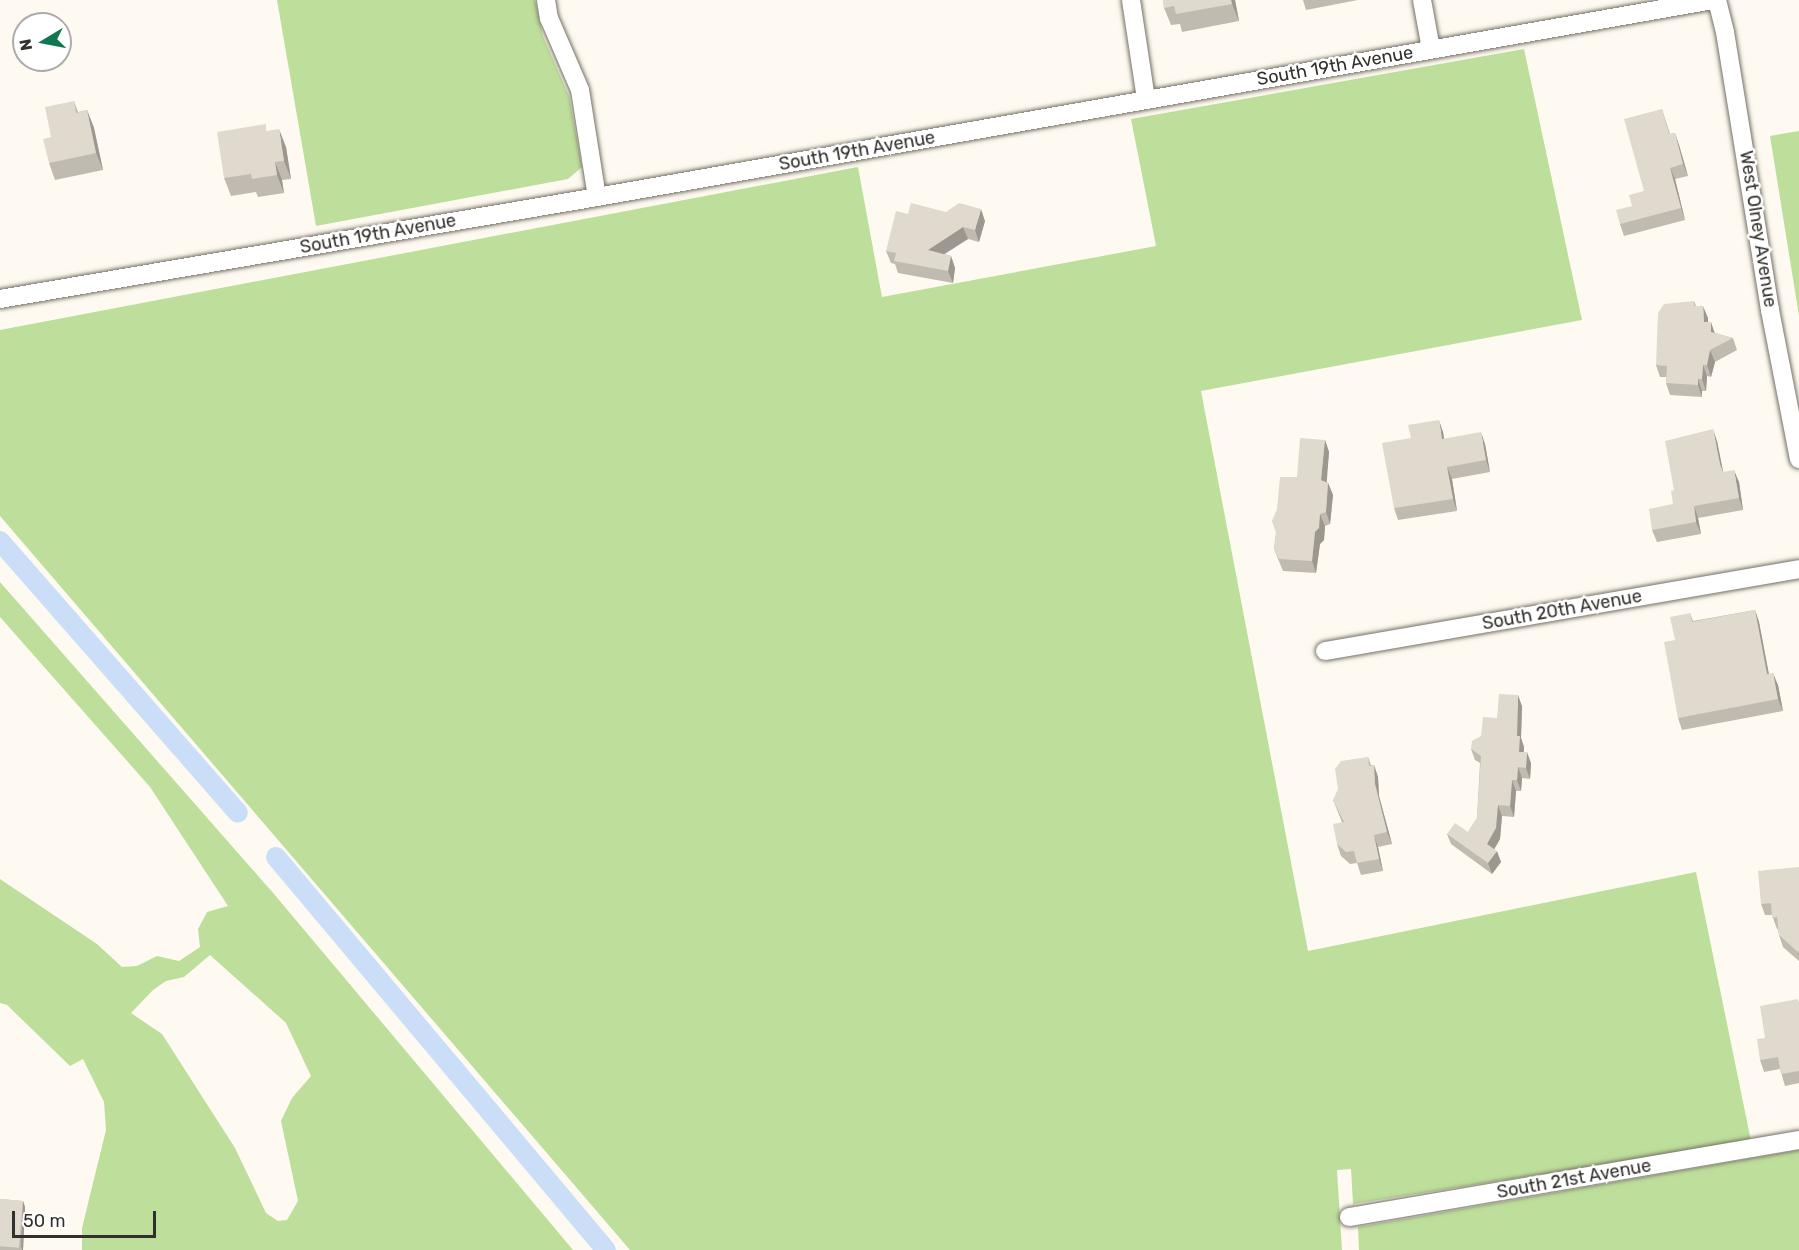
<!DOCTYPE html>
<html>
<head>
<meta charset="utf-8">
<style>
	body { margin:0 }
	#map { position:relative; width:1799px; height:1250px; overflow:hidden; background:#fffaf1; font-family:Rubik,sans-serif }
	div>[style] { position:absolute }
	.green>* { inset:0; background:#bedf9b }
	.canal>* { height:20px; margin:-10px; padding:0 10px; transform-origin:10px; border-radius:10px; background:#cbdef8 }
	.roads { filter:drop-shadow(0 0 2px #757066) drop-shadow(0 0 2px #757066) }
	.minor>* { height:18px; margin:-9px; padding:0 9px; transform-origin:9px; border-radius:9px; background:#fff }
	.wall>* { inset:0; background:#c0bbb1 }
	.shaded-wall>* { inset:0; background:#9c9890 }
	.building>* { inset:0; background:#dfd9ce; transform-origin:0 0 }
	span { translate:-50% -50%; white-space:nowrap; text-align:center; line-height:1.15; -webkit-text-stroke:5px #fff; paint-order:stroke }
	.street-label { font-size:18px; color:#32302c }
	.north { position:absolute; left:12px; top:12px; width:60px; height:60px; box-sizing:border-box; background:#fff; border:2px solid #adacab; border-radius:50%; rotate:260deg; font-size:16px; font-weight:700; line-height:24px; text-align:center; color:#32302c }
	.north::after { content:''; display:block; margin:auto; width:21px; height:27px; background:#0f7851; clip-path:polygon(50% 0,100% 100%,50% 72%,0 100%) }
	.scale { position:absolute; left:12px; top:1211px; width:144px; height:27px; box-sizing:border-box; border:3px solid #32302c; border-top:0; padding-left:8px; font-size:18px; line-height:21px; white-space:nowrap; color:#32302c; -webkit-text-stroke:4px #fff; paint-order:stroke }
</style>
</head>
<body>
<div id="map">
	<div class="green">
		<i style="clip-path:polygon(277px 0,535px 0,543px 36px,569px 96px,582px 167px,568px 179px,316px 226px)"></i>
		<i style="clip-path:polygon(1524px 49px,1582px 320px,1201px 391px,1308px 951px,1696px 872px,1751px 1141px,1353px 1204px,1351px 1169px,1337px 1170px,1342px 1250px,630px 1250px,0 516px,0 330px,858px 167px,882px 297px,1156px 246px,1131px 119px)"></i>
		<i style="clip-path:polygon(1799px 131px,1799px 316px,1770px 136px)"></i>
		<i style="clip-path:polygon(evenodd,0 582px,274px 894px,573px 1250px,82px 1250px,82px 1228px,106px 1130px,104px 1102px,83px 1059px,70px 1066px,7px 1005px,0 1003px,0 879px,97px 944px,122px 967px,137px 966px,157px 956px,179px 961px,200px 947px,198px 929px,207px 912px,228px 906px,150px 787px,0 617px,0 582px,210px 955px,286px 1023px,311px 1076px,292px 1098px,281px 1121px,298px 1201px,287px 1220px,278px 1221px,266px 1213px,235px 1148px,162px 1034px,131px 1013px,153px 990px,166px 981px,184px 977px,210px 955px)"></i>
		<i style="clip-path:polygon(1799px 1150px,1799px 1250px,1359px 1250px,1358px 1227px)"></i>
	</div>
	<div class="canal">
		<i style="left:0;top:541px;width:361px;rotate:48.8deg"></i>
		<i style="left:276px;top:857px;width:513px;rotate:49.98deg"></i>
	</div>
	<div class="roads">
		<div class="minor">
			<i style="left:546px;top:0;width:18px;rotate:81deg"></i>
			<i style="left:549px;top:18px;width:78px;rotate:66.7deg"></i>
			<i style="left:580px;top:90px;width:108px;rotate:81deg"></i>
			<i style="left:1131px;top:0;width:100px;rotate:81.4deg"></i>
			<i style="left:1422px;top:0;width:50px;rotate:79.6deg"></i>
			<i style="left:1717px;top:0;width:33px;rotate:76deg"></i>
			<i style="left:1725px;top:32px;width:282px;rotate:80.8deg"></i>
			<i style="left:1770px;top:310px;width:152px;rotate:79deg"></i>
			<i style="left:0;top:299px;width:588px;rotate:-9.69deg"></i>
			<i style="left:580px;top:200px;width:1151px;rotate:-10.01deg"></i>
			<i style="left:1325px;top:651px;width:481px;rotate:-9.8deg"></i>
			<i style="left:1349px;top:1217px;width:457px;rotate:-9.7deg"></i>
		</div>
	</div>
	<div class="wall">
		<i style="clip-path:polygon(1163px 0,1235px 0,1239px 21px,1182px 32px,1180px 24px,1171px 25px,1164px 8px)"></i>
		<i style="clip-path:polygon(1303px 0,1358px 0,1306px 10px)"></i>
		<i style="clip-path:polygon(74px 101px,78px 112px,87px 110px,94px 128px,103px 170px,55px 180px,49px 163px,51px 137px)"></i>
		<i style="clip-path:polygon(1662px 109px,1670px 134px,1675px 133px,1679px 145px,1688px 176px,1675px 179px,1685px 220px,1624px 236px,1620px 224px,1644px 191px)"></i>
		<i style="clip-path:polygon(268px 131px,286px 147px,291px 179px,282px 180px,284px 193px,258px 197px,256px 192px,231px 196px,224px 178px)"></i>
		<i style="clip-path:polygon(908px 214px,985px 221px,979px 242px,968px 239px,944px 254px,951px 256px,955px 268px,953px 283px,898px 273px,895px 264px,891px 263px,886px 251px)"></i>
		<i style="clip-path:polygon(1694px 301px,1696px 306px,1708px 318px,1708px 322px,1715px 333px,1733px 338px,1737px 350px,1715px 362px,1711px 377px,1707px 376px,1706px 391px,1702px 391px,1702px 397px,1670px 395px,1666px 383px,1666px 377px,1660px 377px,1656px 365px)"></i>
		<i style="clip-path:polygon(1443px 432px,1444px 439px,1485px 444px,1490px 472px,1452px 479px,1457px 511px,1398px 520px,1394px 508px)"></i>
		<i style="clip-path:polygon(1325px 440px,1329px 452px,1326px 482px,1328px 483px,1333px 495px,1330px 524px,1325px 526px,1324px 540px,1320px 544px,1316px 573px,1283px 571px,1274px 549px,1276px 533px,1297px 477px)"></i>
		<i style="clip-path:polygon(1717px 441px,1723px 472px,1739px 482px,1743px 510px,1698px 518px,1701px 534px,1657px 542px,1652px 530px,1673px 504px,1674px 490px)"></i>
		<i style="clip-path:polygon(1755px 610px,1759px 622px,1769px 674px,1778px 685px,1783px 711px,1682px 730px,1678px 718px,1675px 640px,1690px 613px,1693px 621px)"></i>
		<i style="clip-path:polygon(1522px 706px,1521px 738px,1524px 747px,1524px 752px,1531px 763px,1530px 779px,1522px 778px,1521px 791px,1516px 791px,1514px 817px,1502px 816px,1500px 839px,1494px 849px,1501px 862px,1492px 874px,1451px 844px,1447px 834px,1468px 832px,1477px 818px,1480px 763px,1475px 760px,1471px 749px,1497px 718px)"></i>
		<i style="clip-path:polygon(1368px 757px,1371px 765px,1374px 765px,1378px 777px,1379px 796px,1392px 844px,1378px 847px,1383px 871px,1361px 875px,1357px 863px,1350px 864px,1341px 856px,1337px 844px,1342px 822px,1333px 800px)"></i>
		<i style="clip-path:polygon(1799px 867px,1799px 961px,1783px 947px,1779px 935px,1778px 929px,1777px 929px,1772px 915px,1765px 915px,1761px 904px)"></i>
		<i style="clip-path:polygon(1799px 1002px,1799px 1083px,1785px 1086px,1780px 1069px,1764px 1072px,1760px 1060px,1765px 1038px)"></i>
		<i style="clip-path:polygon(0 1199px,23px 1201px,25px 1207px,23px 1250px,0 1250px)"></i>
	</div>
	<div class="shaded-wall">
		<i style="clip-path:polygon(1231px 0,1235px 0,1239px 21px,1232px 4px)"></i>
		<i style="clip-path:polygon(87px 110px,94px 128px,103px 170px,96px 153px)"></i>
		<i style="clip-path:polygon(279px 129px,286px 147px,291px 179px,284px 161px)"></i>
		<i style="clip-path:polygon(1675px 133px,1679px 145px,1688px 176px,1683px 164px)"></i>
		<i style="clip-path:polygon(275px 162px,282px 180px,284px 193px,277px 175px)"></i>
		<i style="clip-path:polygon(1670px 168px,1675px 179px,1685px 220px,1681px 208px)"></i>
		<i style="clip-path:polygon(981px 209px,985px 221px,979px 242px,975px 230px)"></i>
		<i style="clip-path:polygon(963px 227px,968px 239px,932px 262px,928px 250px)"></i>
		<i style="clip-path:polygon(951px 256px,955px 268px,953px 283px,948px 271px)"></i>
		<i style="clip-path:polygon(1703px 306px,1708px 318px,1708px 334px,1704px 322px)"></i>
		<i style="clip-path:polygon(1711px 322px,1715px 334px,1711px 332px)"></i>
		<i style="clip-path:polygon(1710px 350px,1715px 362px,1711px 377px,1707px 365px)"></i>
		<i style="clip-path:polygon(1703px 365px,1707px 376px,1706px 391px,1702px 379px)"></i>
		<i style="clip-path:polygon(1698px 379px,1702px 391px,1702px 397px,1698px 385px)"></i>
		<i style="clip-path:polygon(1439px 420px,1443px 432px,1446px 451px,1442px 439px)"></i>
		<i style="clip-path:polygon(1713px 429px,1717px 441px,1724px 476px,1720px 464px)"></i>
		<i style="clip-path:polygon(1481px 432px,1485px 444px,1490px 472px,1486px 460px)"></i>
		<i style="clip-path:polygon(1325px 440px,1329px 452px,1326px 492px,1321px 480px)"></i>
		<i style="clip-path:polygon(1447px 467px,1452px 479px,1457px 511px,1453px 499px)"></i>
		<i style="clip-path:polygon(1734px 470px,1739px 482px,1743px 510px,1739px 498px)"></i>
		<i style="clip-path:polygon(1328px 483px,1333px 495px,1330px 524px,1326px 512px)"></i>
		<i style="clip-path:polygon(1694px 506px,1698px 518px,1701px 534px,1696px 522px)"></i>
		<i style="clip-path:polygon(1320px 514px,1325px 526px,1324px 540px,1320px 544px,1316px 573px,1312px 561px,1315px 532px)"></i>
		<i style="clip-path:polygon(1755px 610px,1759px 622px,1771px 686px,1767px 674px)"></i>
		<i style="clip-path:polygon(1773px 673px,1778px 685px,1783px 711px,1778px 699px)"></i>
		<i style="clip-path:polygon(1518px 695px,1522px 706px,1521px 738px,1524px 747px,1523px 763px,1519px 752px,1517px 736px)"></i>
		<i style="clip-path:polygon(1527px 752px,1531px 763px,1530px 779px,1526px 768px)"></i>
		<i style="clip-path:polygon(1374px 765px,1378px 777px,1379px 796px,1392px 844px,1387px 832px,1375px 784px)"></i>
		<i style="clip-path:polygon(1518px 767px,1522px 778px,1521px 791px,1517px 780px)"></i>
		<i style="clip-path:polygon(1512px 780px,1516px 791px,1514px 817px,1510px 806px)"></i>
		<i style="clip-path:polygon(1498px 805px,1502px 816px,1500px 839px,1491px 855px,1487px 844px)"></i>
		<i style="clip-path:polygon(1374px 835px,1378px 847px,1383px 871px,1379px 859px)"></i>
		<i style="clip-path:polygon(1497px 851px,1501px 862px,1492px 874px,1488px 863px)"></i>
		<i style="clip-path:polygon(23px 1201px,25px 1207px,23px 1250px,22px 1250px,21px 1247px)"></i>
	</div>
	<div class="building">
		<i style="clip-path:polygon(1163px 0,1231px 0,1232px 4px,1176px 14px,1174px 6px,1164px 8px)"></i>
		<i style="clip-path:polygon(74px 101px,76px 113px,87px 110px,96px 153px,49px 163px,43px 139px,51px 137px,45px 107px)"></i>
		<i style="clip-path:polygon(1662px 109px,1669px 134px,1675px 133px,1683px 164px,1670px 168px,1681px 208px,1620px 224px,1616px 210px,1632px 206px,1629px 195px,1644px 191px,1624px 119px)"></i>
		<i style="clip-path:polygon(266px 124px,266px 131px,279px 129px,284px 161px,275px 162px,277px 175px,252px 179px,251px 174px,224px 178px,217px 132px)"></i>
		<i style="clip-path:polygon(911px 203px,946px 212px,959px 203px,981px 209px,975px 230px,963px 227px,928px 250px,951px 256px,948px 271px,894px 261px,896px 253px,886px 251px,896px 211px,908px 214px)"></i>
		<i style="clip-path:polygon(1694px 301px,1694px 306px,1703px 306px,1704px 322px,1711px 322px,1711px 332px,1733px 338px,1710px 350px,1707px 365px,1703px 365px,1702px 379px,1698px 379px,1698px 385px,1666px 383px,1667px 366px,1656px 365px,1658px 313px,1664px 304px)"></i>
		<i style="clip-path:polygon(1439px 420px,1442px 439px,1481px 432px,1486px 460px,1447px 467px,1453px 499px,1394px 508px,1382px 443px,1411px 438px,1408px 425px)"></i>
		<i style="clip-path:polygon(1713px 429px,1720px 464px,1723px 472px,1734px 470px,1739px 498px,1694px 506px,1696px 522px,1652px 530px,1649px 509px,1673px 504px,1671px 491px,1674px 490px,1665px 441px)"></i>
		<i style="clip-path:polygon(1300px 438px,1325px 440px,1321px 480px,1328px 483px,1326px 512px,1320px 514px,1319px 528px,1315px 532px,1312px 561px,1279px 559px,1274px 549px,1276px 533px,1272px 521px,1277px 509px,1280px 477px,1297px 477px)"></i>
		<i style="clip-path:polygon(1755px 610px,1767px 674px,1773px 673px,1778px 699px,1678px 718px,1664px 642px,1675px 640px,1670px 617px,1690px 613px,1692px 622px)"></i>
		<i style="clip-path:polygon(1499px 694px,1518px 695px,1517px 736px,1520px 736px,1519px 752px,1527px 752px,1526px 768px,1518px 767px,1517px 780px,1512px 780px,1510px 806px,1498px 805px,1496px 828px,1487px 844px,1497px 851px,1488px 863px,1447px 834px,1455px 823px,1468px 832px,1477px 818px,1481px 756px,1471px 749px,1472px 741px,1481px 736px,1483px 717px,1497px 718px)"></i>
		<i style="clip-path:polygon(1368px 757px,1369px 766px,1374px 765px,1375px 784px,1387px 832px,1374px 835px,1379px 859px,1357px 863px,1354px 851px,1346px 852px,1337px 844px,1333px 824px,1344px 822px,1333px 800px,1338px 789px,1335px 769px,1341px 761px)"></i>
		<i style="clip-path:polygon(1799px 867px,1799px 951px,1798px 952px,1779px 935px,1777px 917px,1772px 918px,1771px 903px,1761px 904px,1758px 871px)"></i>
		<i style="clip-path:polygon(1798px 999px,1799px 1005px,1799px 1071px,1781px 1074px,1778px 1057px,1760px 1060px,1757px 1039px,1765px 1038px,1760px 1006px)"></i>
		<i style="left:0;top:1199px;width:23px;height:47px;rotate:5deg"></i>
	</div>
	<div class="street-label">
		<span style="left:1335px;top:66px;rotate:-10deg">South 19th Avenue</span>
		<span style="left:857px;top:151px;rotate:-10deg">South 19th Avenue</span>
		<span style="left:1758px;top:229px;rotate:81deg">West Olney Avenue</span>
		<span style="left:378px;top:234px;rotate:-10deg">South 19th Avenue</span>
		<span style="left:1562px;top:610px;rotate:-10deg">South 20th Avenue</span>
		<span style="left:1574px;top:1179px;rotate:-10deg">South 21st Avenue</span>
	</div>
	<div class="north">N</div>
	<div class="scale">50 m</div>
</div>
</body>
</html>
